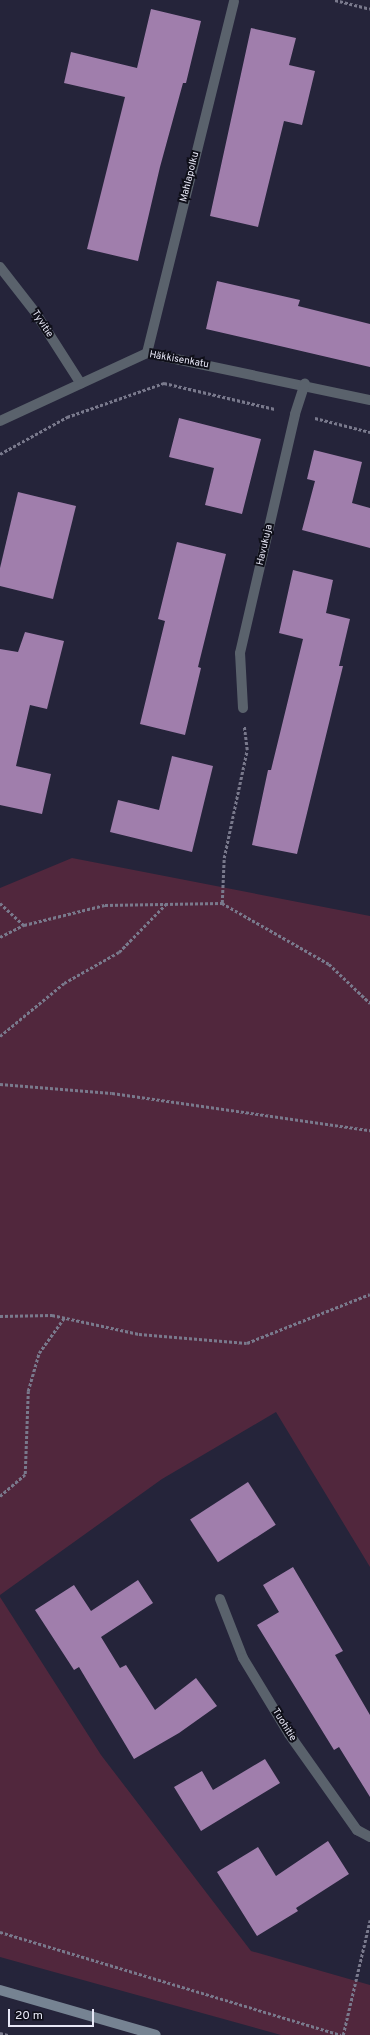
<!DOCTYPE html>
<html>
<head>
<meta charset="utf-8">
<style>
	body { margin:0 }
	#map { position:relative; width:370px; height:2035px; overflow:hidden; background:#25243a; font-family:Overpass,sans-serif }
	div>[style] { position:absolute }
	.green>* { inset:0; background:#51273d }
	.building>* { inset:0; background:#a07eac; transform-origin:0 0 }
	.path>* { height:2.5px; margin-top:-1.25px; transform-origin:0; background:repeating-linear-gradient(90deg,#79798c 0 3px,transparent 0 5px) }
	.minor>* { height:10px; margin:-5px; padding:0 5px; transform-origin:5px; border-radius:5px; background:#5a626c }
	.secondary>* { height:10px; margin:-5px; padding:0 5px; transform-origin:5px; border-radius:5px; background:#768392 }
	span { translate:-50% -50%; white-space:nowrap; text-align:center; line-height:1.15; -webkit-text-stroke:4px #0f0f19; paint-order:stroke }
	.street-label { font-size:10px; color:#e7e7f6 }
	.scale { position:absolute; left:8px; top:2009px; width:86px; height:18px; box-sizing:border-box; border:2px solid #e7e7f6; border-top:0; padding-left:5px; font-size:12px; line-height:14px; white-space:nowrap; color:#e7e7f6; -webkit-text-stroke:3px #0f0f19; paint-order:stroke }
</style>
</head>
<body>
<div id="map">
	<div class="green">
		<i style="clip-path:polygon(72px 858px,370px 916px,370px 1567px,276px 1412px,162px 1479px,0 1595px,0 888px)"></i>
		<i style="clip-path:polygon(0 1597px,101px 1755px,251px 1951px,370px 1985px,370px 2035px,281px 2035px,0 1957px)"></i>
	</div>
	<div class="building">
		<i style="clip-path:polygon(151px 9px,201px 21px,186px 83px,183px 83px,160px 167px,138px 261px,87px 249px,125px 97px,64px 83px,71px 52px,137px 68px)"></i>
		<i style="clip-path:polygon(251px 28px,296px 38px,289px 65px,315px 71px,302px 125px,284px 121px,258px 227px,210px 216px)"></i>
		<i style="clip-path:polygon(217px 281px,300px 300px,298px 306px,370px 324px,370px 367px,206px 329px)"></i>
		<i style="clip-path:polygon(179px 418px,261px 439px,242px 514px,205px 505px,214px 468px,169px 457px)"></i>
		<i style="clip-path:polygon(314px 450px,362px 462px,352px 503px,370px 508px,370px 548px,302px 530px,315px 481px,307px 479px)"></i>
		<i style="clip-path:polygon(18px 492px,76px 506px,53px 599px,0 586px,0 568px)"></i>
		<i style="clip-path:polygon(177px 542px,226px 554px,198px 667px,201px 668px,185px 735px,140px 724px,165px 621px,158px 619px)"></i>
		<i style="clip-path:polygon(293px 570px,333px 580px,326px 613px,350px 619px,339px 666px,343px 666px,297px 854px,252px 845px,268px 770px,271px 770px,303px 639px,279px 633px)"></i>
		<i style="clip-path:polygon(25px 632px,64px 641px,47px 709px,30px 705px,16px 766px,51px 774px,42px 814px,0 805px,0 649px,18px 652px)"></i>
		<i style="clip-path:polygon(172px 756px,213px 766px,192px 852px,110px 832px,118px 800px,159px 810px)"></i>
		<i style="left:248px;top:1482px;width:51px;height:69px;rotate:57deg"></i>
		<i style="clip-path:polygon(293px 1567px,343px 1651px,335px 1655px,370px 1715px,370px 1797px,339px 1747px,334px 1750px,257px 1625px,279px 1612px,263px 1585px)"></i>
		<i style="clip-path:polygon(138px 1580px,153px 1603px,101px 1637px,120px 1668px,126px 1665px,155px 1710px,196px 1678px,217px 1706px,179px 1733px,134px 1759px,79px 1667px,74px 1670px,35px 1610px,74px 1585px,91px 1611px)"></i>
		<i style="clip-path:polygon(265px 1759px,280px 1783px,201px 1831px,174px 1787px,202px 1771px,213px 1790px)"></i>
		<i style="clip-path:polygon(328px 1841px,349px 1874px,296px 1908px,298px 1911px,257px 1936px,217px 1872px,258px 1847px,276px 1876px)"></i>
	</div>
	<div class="path">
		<i style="left:335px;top:0;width:36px;rotate:14deg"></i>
		<i style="left:315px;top:418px;width:57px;rotate:14.3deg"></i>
		<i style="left:0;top:454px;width:77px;rotate:-28.9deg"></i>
		<i style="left:67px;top:417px;width:103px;rotate:-19.3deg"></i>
		<i style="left:164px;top:383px;width:114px;rotate:13.2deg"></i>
		<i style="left:0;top:903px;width:33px;rotate:43deg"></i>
		<i style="left:222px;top:903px;width:45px;rotate:-87.5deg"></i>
		<i style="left:224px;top:858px;width:110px;rotate:-78deg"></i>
		<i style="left:247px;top:750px;width:24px;rotate:-97deg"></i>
		<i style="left:0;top:937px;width:27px;rotate:-27deg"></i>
		<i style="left:24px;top:925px;width:83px;rotate:-13.9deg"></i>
		<i style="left:105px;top:905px;width:117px;rotate:-1deg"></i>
		<i style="left:222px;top:903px;width:123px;rotate:29.7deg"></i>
		<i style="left:329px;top:964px;width:57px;rotate:43.6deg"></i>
		<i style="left:0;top:1036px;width:83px;rotate:-39.6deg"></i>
		<i style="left:64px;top:983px;width:63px;rotate:-29.4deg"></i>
		<i style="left:119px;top:952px;width:67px;rotate:-45.6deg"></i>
		<i style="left:0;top:1084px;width:112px;rotate:4.6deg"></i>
		<i style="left:112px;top:1093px;width:261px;rotate:8.2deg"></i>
		<i style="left:0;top:1316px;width:52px;rotate:-1.1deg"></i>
		<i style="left:52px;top:1315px;width:89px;rotate:12.3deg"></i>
		<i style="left:139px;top:1334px;width:108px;rotate:4.8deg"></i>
		<i style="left:247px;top:1343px;width:132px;rotate:-21.7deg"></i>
		<i style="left:0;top:1496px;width:33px;rotate:-41deg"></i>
		<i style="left:25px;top:1474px;width:83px;rotate:-87.9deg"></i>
		<i style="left:28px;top:1391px;width:40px;rotate:-74deg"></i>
		<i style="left:39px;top:1353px;width:43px;rotate:-54.5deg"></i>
		<i style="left:0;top:1932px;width:356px;rotate:16.8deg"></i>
		<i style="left:0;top:2033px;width:8px;rotate:14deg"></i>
		<i style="left:343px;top:2035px;width:118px;rotate:-76.8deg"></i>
	</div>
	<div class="minor">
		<i style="left:0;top:267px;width:57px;rotate:52.1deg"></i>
		<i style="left:35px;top:312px;width:85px;rotate:57.4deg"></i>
		<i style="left:147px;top:353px;width:362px;rotate:-76.1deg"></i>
		<i style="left:0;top:421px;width:162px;rotate:-24.8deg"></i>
		<i style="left:147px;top:353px;width:228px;rotate:11.9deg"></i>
		<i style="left:243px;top:708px;width:55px;rotate:-93.1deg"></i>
		<i style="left:240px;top:653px;width:245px;rotate:-77deg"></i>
		<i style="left:295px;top:414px;width:32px;rotate:-72deg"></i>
		<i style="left:220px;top:1599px;width:63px;rotate:68.7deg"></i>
		<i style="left:243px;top:1658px;width:89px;rotate:58.8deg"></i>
		<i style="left:289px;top:1734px;width:118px;rotate:54.7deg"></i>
		<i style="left:357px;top:1830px;width:15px;rotate:28deg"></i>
	</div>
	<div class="secondary">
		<i style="left:0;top:1990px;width:162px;rotate:16.1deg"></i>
	</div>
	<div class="street-label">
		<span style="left:190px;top:177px;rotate:-76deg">Mahlapolku</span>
		<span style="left:42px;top:324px;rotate:57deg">Tyvitie</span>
		<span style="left:179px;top:360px;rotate:10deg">Häkkisenkatu</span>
		<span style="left:265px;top:545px;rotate:-77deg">Havukuja</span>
		<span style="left:284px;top:1725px;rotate:58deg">Tuohitie</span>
	</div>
	<div class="scale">20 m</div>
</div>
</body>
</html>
